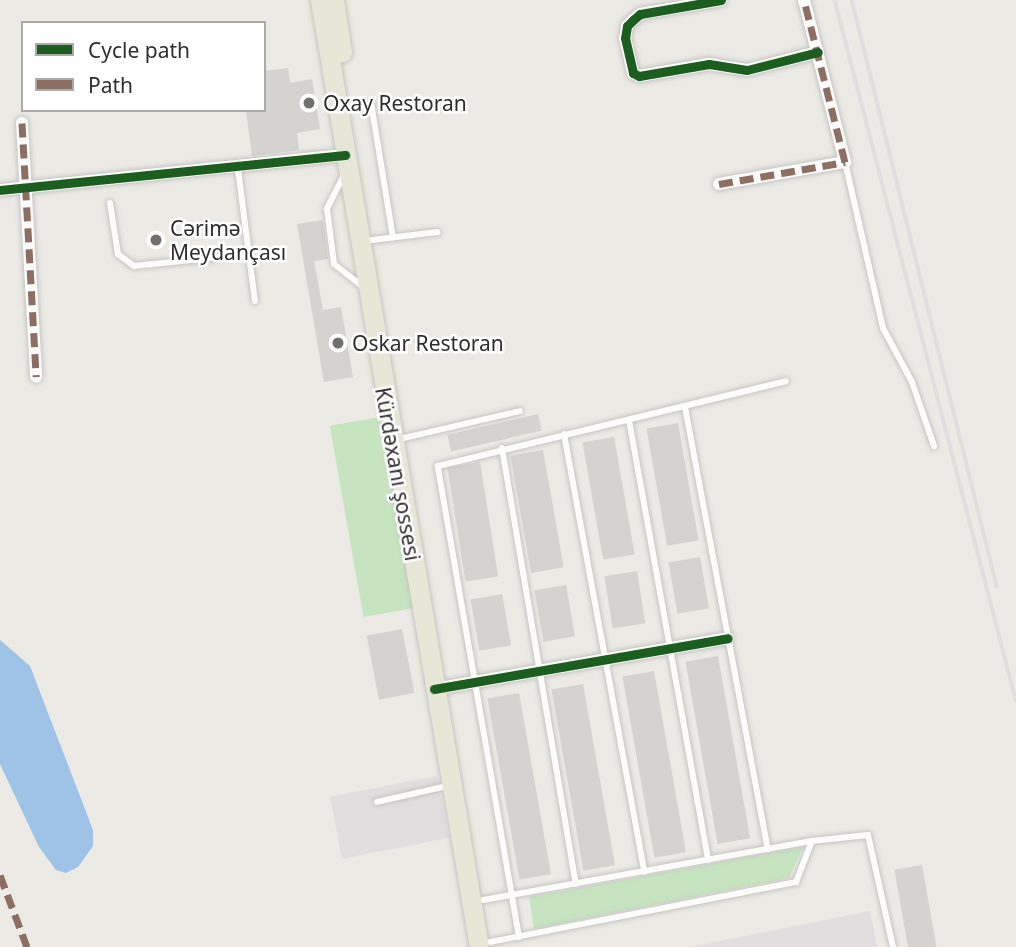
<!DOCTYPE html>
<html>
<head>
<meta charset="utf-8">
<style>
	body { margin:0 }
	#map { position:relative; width:1016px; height:947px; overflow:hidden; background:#ebeae4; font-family:"Noto Sans",sans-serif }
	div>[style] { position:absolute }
	.industrial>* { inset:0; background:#e0dedf; transform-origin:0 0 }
	.green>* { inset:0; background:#c7e4c0; transform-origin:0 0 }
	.water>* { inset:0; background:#9ec3e6 }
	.building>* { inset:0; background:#d4d3cf; transform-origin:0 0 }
	.roads { filter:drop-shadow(0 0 2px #c6c5c4) drop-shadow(0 0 2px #c6c5c4) }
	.lane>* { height:6px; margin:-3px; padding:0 3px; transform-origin:3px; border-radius:3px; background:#fcfcfb }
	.street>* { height:12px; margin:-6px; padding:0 6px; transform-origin:6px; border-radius:6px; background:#fcfcfb }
	.primary>* { height:19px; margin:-9.5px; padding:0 9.5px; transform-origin:9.5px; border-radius:9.5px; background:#e6e7d6 }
	.rail>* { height:3.5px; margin:-1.75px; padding:0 1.75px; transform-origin:1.75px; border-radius:1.75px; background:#dfdfe1 }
	.quiet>* { height:7px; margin-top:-3.5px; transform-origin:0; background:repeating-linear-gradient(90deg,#8d6e63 0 14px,transparent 0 21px) }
	.cycleway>* { height:9px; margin:-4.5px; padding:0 4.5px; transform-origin:4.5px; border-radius:4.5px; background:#1b5e20 }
	.dots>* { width:19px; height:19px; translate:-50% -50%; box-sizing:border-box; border:4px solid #fff; border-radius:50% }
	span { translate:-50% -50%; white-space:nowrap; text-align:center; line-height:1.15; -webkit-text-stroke:5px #fff; paint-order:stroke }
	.poi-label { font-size:21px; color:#2e2e2e }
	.left { translate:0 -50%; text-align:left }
	.street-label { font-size:21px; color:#2e2e2e }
	.legend { position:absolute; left:21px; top:21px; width:245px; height:91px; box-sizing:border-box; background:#fff; border:2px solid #ababab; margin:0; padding:9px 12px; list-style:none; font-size:21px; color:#2e2e2e }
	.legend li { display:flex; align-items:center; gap:14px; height:35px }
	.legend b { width:35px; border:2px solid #ababab }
</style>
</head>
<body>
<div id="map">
	<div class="industrial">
		<i style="left:437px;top:776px;width:63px;height:109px;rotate:79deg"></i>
		<i style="clip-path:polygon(870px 911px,877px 947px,691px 947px)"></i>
	</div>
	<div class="green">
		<i style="left:380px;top:417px;width:194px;height:51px;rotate:80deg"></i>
		<i style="clip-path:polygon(803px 847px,789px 878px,534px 929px,529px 897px)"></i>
	</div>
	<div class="water">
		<i style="clip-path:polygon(0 640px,30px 666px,93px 830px,93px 846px,78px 867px,66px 873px,56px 870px,39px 847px,0 764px)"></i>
	</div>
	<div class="building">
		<i style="clip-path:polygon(288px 68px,290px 83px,312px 79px,320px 129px,297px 133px,299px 150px,252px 156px,246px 110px,264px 110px,264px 71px)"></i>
		<i style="clip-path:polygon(323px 220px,328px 259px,314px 261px,323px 310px,341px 307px,353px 377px,324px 382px,297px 224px)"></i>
		<i style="left:538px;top:414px;width:17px;height:93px;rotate:77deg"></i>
		<i style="left:678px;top:423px;width:119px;height:32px;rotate:80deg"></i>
		<i style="left:614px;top:437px;width:119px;height:32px;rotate:80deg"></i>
		<i style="left:543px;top:450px;width:119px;height:33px;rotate:80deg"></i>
		<i style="left:480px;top:462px;width:116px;height:33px;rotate:81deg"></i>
		<i style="left:700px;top:557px;width:52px;height:32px;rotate:80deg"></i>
		<i style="left:637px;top:571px;width:53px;height:33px;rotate:81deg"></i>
		<i style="left:566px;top:585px;width:52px;height:32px;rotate:80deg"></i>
		<i style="left:502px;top:594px;width:52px;height:32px;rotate:80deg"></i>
		<i style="left:402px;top:629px;width:65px;height:36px;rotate:79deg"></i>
		<i style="left:718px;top:656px;width:185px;height:33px;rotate:80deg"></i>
		<i style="left:654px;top:671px;width:184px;height:32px;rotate:80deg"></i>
		<i style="left:583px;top:684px;width:184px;height:32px;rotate:80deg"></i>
		<i style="left:519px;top:693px;width:184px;height:32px;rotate:80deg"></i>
		<i style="left:922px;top:865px;width:83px;height:28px;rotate:80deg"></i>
	</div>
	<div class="roads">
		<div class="lane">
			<i style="left:371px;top:103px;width:136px;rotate:80.7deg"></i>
			<i style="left:845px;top:162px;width:170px;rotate:77.1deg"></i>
			<i style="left:883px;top:328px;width:61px;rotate:61.8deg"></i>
			<i style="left:912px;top:382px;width:68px;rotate:71deg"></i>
			<i style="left:238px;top:169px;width:133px;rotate:82.7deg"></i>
			<i style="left:343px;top:177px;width:36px;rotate:117deg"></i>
			<i style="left:327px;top:209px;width:55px;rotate:82.7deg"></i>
			<i style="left:334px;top:264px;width:37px;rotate:38deg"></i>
			<i style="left:110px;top:203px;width:52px;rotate:81.1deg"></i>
			<i style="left:118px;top:254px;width:20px;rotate:37deg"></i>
			<i style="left:134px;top:266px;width:116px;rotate:-6deg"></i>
			<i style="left:372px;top:240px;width:66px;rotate:-6.9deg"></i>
			<i style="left:685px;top:407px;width:450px;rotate:79.4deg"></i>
			<i style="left:629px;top:420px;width:447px;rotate:79.8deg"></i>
			<i style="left:564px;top:434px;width:445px;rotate:79.6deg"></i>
			<i style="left:404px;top:438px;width:119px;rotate:-13.1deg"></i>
			<i style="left:502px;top:448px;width:442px;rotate:80.4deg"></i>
			<i style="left:377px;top:802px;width:76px;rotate:-12.9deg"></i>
			<i style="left:483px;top:900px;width:334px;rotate:-10.2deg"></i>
			<i style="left:812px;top:841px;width:56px;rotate:-6.1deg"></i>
			<i style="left:868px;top:835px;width:115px;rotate:77.4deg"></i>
			<i style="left:519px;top:937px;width:478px;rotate:-99.8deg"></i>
			<i style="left:438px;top:466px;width:358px;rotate:-13.7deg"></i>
			<i style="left:490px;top:942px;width:312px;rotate:-11.1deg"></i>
			<i style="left:796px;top:882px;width:44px;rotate:-68.7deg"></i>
		</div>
		<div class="street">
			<i style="left:721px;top:0;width:82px;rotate:170.2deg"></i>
			<i style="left:640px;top:14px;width:9px;rotate:139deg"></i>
			<i style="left:633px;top:20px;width:8px;rotate:135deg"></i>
			<i style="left:627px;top:26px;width:12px;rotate:99deg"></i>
			<i style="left:625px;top:38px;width:36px;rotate:77deg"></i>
			<i style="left:633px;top:73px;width:7px;rotate:27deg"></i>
			<i style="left:639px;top:76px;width:71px;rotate:-9.7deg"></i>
			<i style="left:709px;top:64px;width:38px;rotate:9deg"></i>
			<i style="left:747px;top:70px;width:73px;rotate:-14.2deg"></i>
			<i style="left:22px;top:123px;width:254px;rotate:86.8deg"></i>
			<i style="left:719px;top:184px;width:128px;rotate:-9.9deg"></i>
			<i style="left:845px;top:162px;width:167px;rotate:-104.2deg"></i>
			<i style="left:0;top:190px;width:347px;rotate:-5.8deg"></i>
			<i style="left:434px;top:689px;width:298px;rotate:-9.8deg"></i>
		</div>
		<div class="primary">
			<i style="left:320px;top:0;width:960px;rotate:80.47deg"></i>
			<i style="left:334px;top:0;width:53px;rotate:81.3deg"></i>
		</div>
	</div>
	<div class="rail">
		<i style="left:835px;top:0;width:723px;rotate:75.5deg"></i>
		<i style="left:852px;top:0;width:604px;rotate:76.1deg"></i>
	</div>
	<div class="quiet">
		<i style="left:22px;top:123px;width:254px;rotate:86.8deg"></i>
		<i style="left:719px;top:184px;width:128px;rotate:-9.9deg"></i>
		<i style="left:845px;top:162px;width:167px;rotate:-104.2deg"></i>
		<i style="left:0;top:875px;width:77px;rotate:69.4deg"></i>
	</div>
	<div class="cycleway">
		<i style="left:721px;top:0;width:82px;rotate:170.2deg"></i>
		<i style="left:640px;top:14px;width:9px;rotate:139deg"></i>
		<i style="left:633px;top:20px;width:8px;rotate:135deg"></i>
		<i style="left:627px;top:26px;width:12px;rotate:99deg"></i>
		<i style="left:625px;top:38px;width:36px;rotate:77deg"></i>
		<i style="left:633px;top:73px;width:7px;rotate:27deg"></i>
		<i style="left:639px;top:76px;width:71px;rotate:-9.7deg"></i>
		<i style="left:709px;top:64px;width:38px;rotate:9deg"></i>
		<i style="left:747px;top:70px;width:73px;rotate:-14.2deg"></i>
		<i style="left:0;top:190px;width:347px;rotate:-5.8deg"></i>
		<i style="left:434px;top:689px;width:298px;rotate:-9.8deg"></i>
	</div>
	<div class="dots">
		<i style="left:309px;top:103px;background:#70706e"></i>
		<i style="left:156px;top:240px;background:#70706e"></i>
		<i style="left:338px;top:343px;background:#70706e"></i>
	</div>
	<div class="poi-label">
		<span class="left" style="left:323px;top:103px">Oxay Restoran</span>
		<span class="left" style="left:170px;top:240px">Cərimə<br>Meydançası</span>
		<span class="left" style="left:352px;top:343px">Oskar Restoran</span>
	</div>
	<div class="street-label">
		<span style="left:398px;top:474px;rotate:80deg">Kürdəxanı şossesi</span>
	</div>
	<ul class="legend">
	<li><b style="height:9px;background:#1b5e20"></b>Cycle path</li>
	<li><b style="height:9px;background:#8d6e63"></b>Path</li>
	</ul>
</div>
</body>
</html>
